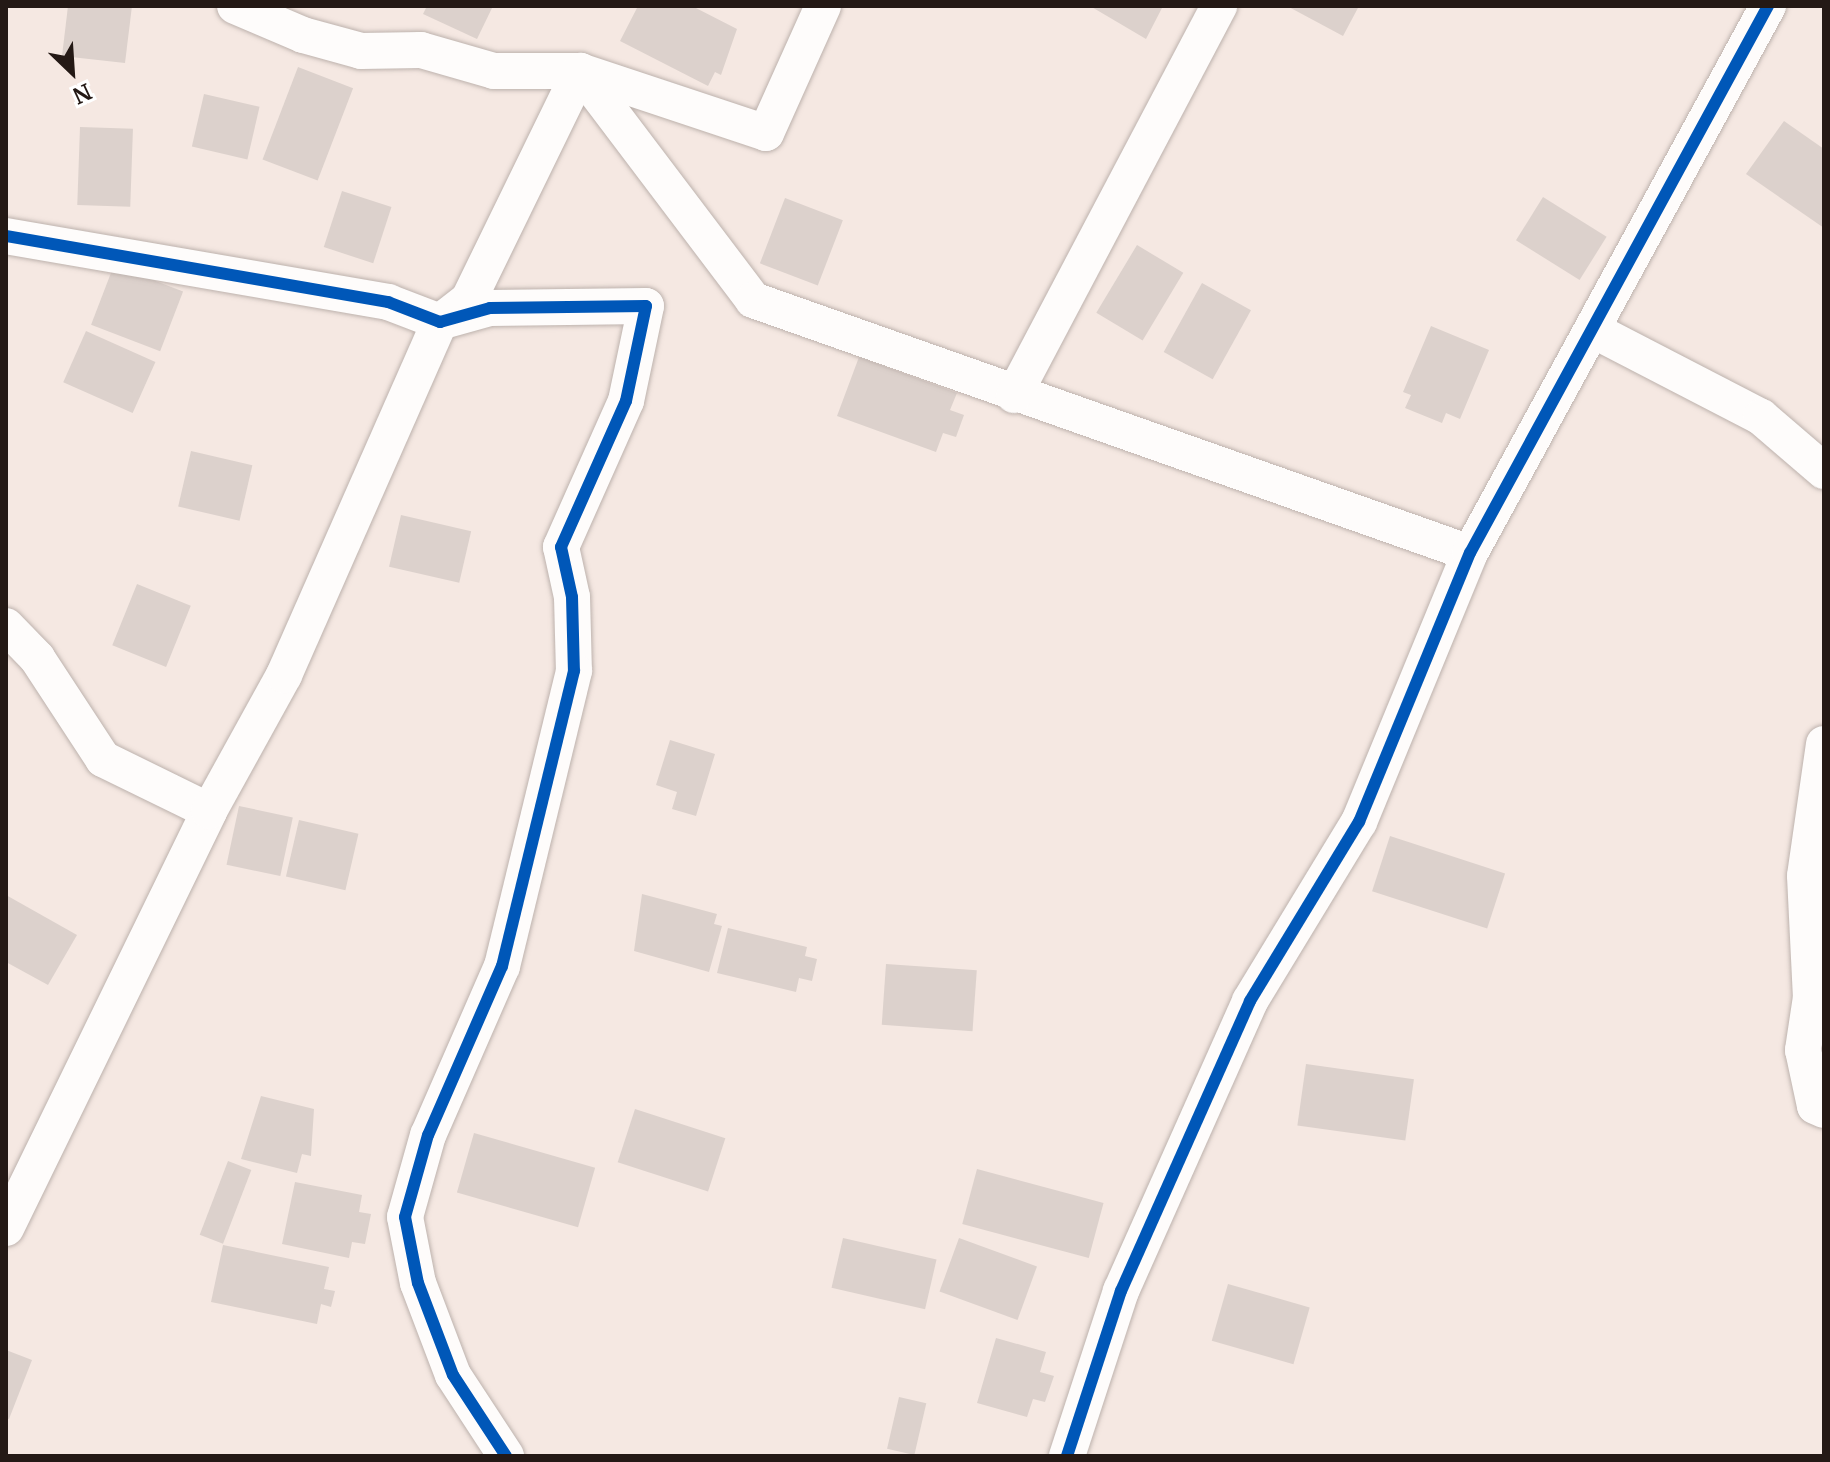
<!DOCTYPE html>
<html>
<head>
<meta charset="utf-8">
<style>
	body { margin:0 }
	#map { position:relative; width:1830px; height:1462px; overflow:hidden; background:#f5e8e2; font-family:Merriweather,serif }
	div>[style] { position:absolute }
	.building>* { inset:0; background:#dcd1cc; transform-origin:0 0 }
	.roads { filter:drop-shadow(0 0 2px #bdb2ad) drop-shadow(0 0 2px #bdb2ad) }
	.minor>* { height:36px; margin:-18px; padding:0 18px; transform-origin:18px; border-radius:18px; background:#fefcfb }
	.cycleway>* { height:12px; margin:-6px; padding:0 6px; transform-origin:6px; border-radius:6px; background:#0057b8 }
	span { translate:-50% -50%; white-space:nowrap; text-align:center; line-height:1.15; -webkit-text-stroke:7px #fff; paint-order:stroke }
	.frame { position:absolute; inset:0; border:8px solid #241915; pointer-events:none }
	.north { position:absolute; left:32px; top:32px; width:80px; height:80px; -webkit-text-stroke:6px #fff; paint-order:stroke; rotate:155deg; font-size:22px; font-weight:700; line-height:32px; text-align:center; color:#241915 }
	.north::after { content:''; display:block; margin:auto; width:28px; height:36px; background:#241915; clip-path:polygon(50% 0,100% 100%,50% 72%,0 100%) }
</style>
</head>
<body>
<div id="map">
	<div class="building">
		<i style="clip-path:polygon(68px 6px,132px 6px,125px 63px,62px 56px)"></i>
		<i style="clip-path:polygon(427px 6px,493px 6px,477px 39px,423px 14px)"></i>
		<i style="clip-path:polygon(638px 6px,692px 6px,737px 29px,721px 75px,715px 72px,708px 86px,620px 41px)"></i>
		<i style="clip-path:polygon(1090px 6px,1163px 6px,1146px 39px)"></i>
		<i style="clip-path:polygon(1287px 6px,1359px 6px,1343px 36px)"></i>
		<i style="left:298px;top:67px;width:59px;height:99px;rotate:21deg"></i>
		<i style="left:204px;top:94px;width:57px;height:54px;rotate:13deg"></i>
		<i style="clip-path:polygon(1784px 121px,1824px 149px,1824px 228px,1746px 174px)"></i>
		<i style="left:80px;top:127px;width:53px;height:78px;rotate:2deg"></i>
		<i style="left:342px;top:191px;width:52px;height:59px;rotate:18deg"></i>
		<i style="left:1543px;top:197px;width:75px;height:51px;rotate:32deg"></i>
		<i style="left:785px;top:198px;width:62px;height:70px;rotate:21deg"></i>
		<i style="left:1137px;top:245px;width:54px;height:79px;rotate:31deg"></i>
		<i style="left:114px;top:265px;width:74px;height:64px;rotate:21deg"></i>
		<i style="left:1202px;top:283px;width:56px;height:79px;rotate:29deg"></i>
		<i style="clip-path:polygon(1431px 326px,1489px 350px,1460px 419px,1446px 413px,1442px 423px,1405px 408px,1411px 395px,1403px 392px)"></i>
		<i style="left:86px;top:331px;width:76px;height:56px;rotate:24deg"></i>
		<i style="clip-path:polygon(859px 357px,957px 393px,950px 410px,964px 415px,956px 437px,943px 433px,936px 452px,837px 416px)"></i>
		<i style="left:191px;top:451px;width:63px;height:57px;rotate:13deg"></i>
		<i style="left:401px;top:515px;width:72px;height:53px;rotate:13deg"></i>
		<i style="left:137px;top:584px;width:58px;height:66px;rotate:22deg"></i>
		<i style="clip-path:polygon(670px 740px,715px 754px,696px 816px,672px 809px,677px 792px,656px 785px)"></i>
		<i style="left:239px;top:806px;width:55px;height:60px;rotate:12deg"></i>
		<i style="left:299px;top:820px;width:61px;height:58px;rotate:13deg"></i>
		<i style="left:1390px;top:836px;width:121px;height:58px;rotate:18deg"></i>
		<i style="clip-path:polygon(642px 894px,717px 914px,714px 924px,722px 926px,709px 972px,634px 951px)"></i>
		<i style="clip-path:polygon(6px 895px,77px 935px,48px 985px,6px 962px)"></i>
		<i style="clip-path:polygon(728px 928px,807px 947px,805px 956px,817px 959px,812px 981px,799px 978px,796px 992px,717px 973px)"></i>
		<i style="left:886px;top:964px;width:91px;height:61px;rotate:4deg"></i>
		<i style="left:1306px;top:1064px;width:109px;height:62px;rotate:8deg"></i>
		<i style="clip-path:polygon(261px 1096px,314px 1109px,311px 1156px,302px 1154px,297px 1173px,241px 1159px)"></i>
		<i style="left:635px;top:1109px;width:95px;height:56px;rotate:18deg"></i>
		<i style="left:474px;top:1133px;width:126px;height:62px;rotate:16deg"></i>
		<i style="left:228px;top:1161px;width:25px;height:79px;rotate:21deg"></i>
		<i style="left:977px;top:1169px;width:131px;height:57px;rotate:15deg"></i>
		<i style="clip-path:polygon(295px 1182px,362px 1195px,359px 1212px,371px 1214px,365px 1244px,352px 1242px,349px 1258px,282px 1244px)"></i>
		<i style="left:843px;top:1238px;width:96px;height:51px;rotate:13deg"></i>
		<i style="left:959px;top:1238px;width:83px;height:57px;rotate:20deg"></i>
		<i style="clip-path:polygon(223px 1245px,329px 1267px,324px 1289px,335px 1291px,331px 1307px,321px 1304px,317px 1324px,211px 1302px)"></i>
		<i style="left:1228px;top:1284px;width:85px;height:59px;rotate:16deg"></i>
		<i style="clip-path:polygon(996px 1338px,1046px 1352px,1040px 1372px,1054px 1376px,1045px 1402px,1033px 1399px,1027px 1417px,977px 1403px)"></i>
		<i style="clip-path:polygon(6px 1350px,32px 1360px,9px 1419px,6px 1418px)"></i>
		<i style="left:899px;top:1397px;width:28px;height:53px;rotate:13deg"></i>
	</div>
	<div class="roads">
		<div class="minor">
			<i style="left:235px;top:6px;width:74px;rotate:23.1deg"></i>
			<i style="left:303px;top:35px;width:60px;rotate:15.4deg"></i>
			<i style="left:361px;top:51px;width:60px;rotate:-1deg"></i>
			<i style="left:421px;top:50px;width:76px;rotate:16deg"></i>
			<i style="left:494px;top:71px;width:86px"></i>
			<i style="left:580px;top:71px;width:196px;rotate:18.4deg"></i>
			<i style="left:766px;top:133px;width:139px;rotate:-65.8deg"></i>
			<i style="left:580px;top:71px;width:287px;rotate:52.9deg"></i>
			<i style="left:753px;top:300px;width:760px;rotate:19.44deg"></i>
			<i style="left:6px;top:236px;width:388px;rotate:9.8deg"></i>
			<i style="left:388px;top:302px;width:56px;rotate:21deg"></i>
			<i style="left:440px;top:322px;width:52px;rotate:-15.6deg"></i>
			<i style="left:490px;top:308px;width:156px;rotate:-0.7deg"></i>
			<i style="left:646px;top:306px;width:97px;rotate:101.9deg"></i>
			<i style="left:626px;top:401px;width:160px;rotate:114deg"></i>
			<i style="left:561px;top:547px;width:51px;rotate:77.6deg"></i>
			<i style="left:572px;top:597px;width:74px;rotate:88.5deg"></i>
			<i style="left:574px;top:671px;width:304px;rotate:103.7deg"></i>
			<i style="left:502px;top:966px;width:184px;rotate:113.6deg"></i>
			<i style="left:428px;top:1135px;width:85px;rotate:105.7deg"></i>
			<i style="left:405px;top:1217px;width:67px;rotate:78.9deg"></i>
			<i style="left:418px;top:1283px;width:98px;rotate:69.2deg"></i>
			<i style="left:453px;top:1375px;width:97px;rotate:56.8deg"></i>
			<i style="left:1595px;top:331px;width:187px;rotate:27.4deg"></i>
			<i style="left:1761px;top:417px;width:83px;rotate:40.6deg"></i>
			<i style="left:1014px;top:395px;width:440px;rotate:-62.2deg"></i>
			<i style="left:6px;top:626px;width:45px;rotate:45.9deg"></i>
			<i style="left:37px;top:658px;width:121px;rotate:56.8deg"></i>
			<i style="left:103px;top:759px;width:118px;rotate:26.1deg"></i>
			<i style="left:1824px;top:744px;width:133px;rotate:98.2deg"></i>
			<i style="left:1805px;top:876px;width:121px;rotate:87.2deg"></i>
			<i style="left:1811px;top:997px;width:54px;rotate:98.6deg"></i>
			<i style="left:1803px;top:1050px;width:57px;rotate:77.9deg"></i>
			<i style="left:1815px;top:1106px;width:10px;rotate:24deg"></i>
			<i style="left:6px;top:1228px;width:464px;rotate:-64deg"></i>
			<i style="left:209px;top:811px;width:155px;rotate:-61.1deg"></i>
			<i style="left:284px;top:675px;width:386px;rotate:-66.2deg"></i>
			<i style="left:440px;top:322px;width:37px;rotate:-38deg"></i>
			<i style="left:469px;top:299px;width:254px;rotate:-64deg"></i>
			<i style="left:1067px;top:1456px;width:174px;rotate:-71.9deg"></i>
			<i style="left:1121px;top:1291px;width:317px;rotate:-66deg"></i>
			<i style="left:1250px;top:1001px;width:210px;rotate:-58.7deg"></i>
			<i style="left:1359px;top:822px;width:291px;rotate:-67.6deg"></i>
			<i style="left:1470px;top:553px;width:623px;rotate:-61.42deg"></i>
		</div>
	</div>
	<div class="cycleway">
		<i style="left:6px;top:236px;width:388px;rotate:9.8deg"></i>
		<i style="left:388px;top:302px;width:56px;rotate:21deg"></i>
		<i style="left:440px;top:322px;width:52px;rotate:-15.6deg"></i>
		<i style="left:490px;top:308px;width:156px;rotate:-0.7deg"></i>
		<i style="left:646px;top:306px;width:97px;rotate:101.9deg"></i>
		<i style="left:626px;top:401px;width:160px;rotate:114deg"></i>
		<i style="left:561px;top:547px;width:51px;rotate:77.6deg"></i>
		<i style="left:572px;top:597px;width:74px;rotate:88.5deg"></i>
		<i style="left:574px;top:671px;width:304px;rotate:103.7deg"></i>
		<i style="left:502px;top:966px;width:184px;rotate:113.6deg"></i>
		<i style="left:428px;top:1135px;width:85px;rotate:105.7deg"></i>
		<i style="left:405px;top:1217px;width:67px;rotate:78.9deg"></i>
		<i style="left:418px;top:1283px;width:98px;rotate:69.2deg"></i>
		<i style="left:453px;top:1375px;width:97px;rotate:56.8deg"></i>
		<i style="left:1067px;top:1456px;width:174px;rotate:-71.9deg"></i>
		<i style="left:1121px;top:1291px;width:317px;rotate:-66deg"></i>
		<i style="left:1250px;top:1001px;width:210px;rotate:-58.7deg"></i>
		<i style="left:1359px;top:822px;width:291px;rotate:-67.6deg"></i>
		<i style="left:1470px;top:553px;width:623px;rotate:-61.42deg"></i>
	</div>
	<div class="frame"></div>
	<div class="north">N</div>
</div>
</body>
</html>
